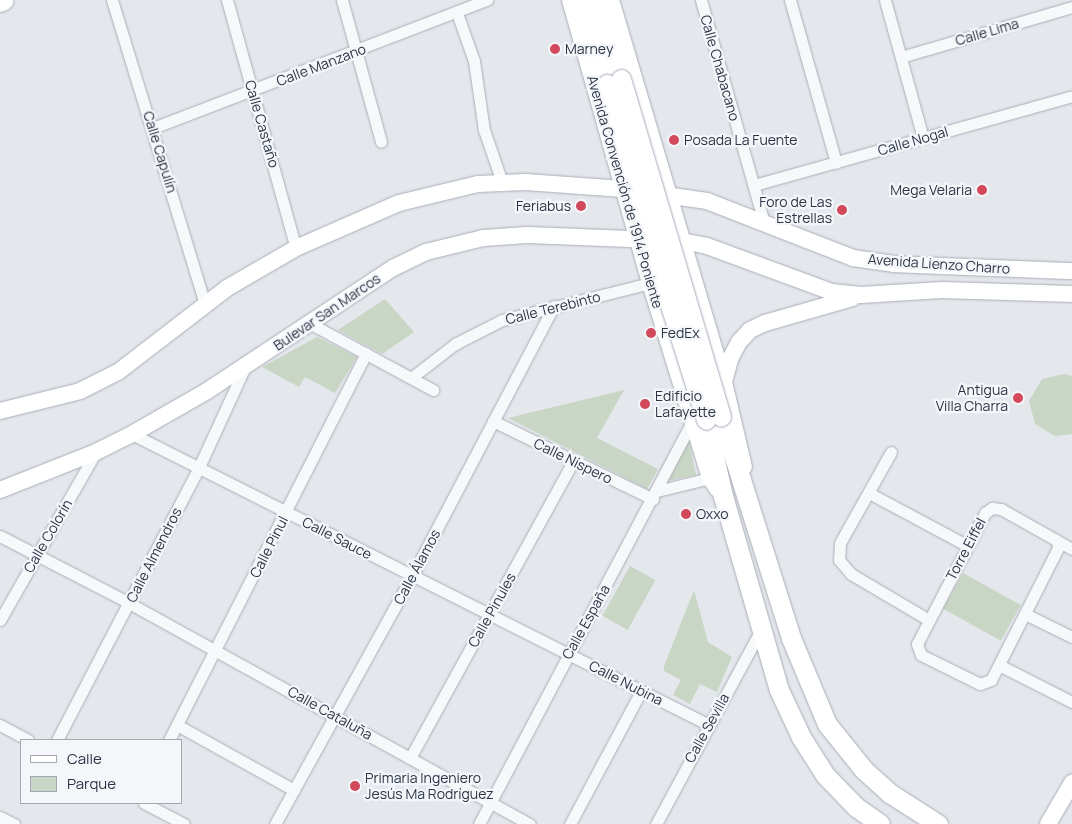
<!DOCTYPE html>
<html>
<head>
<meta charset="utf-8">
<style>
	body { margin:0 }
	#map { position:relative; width:1072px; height:824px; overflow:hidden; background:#e4e7ec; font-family:Manrope,sans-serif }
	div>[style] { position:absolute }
	.green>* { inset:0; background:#c9d6c5; transform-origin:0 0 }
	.roads { filter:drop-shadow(0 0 1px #a9aeb7) drop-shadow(0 0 1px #a9aeb7) }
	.street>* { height:11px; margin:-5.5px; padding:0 5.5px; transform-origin:5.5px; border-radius:5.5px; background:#f7f8fa }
	.secondary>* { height:16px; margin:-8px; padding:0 8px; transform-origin:8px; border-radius:8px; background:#fff }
	.primary>* { height:19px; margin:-9.5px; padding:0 9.5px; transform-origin:9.5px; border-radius:9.5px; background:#fff }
	.bridges { filter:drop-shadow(0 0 1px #a3abb8) drop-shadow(0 0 1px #a3abb8) }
	.primary-bridge>* { height:19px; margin:-9.5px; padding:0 9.5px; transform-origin:9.5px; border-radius:9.5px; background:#fff }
	.dots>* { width:14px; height:14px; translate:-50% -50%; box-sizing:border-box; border:2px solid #f4f6f9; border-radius:50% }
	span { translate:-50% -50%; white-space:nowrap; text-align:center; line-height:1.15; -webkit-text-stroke:4.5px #f4f6f9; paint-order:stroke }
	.street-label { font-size:14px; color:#2b3445 }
	.poi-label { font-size:14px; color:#2b3445 }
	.left { translate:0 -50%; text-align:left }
	.right { translate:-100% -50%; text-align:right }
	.legend { position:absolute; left:20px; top:739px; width:162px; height:65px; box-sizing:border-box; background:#f4f6f9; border:1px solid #a4a8b1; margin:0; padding:6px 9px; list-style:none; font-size:15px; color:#2b3445 }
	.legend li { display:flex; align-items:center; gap:10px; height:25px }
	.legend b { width:25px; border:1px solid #a4a8b1 }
</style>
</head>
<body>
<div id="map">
	<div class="green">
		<i style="clip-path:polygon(385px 299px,414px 332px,382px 354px,338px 330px)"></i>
		<i style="clip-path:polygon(317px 337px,357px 357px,335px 393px,305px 377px,299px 387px,262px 367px)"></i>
		<i style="clip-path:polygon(1064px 374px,1072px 376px,1072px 434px,1055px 436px,1035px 424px,1029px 401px,1042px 379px)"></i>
		<i style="clip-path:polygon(624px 390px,597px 438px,658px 469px,647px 489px,508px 418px)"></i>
		<i style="clip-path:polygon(689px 440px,696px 475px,667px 481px)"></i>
		<i style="left:630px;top:566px;width:29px;height:57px;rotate:29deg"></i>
		<i style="left:963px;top:573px;width:66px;height:41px;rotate:29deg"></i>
		<i style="clip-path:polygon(694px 590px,708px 642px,732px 657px,717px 692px,700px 684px,690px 704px,673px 695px,681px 680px,664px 671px,664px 666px)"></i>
	</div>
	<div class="roads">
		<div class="street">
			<i style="left:112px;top:0;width:319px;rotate:73deg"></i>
			<i style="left:227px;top:0;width:257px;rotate:74.5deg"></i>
			<i style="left:342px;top:0;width:147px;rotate:74.6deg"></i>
			<i style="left:701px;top:0;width:231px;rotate:74.2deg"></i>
			<i style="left:790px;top:0;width:169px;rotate:74.2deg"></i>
			<i style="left:885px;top:0;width:143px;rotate:74.6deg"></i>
			<i style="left:457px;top:13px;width:51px;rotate:70.5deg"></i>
			<i style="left:474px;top:61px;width:70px;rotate:81.8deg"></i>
			<i style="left:484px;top:130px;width:55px;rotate:70.9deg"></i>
			<i style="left:901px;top:57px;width:178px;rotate:-16.3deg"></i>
			<i style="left:153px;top:128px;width:358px;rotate:-21deg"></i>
			<i style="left:754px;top:185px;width:330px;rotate:-15.6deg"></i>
			<i style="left:311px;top:324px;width:139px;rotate:28.4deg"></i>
			<i style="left:411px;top:378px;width:56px;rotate:-37.7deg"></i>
			<i style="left:455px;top:344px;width:53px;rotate:-27.1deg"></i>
			<i style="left:502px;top:320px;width:153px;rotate:-14deg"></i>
			<i style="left:493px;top:421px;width:178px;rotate:26deg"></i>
			<i style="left:132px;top:434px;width:646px;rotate:26.76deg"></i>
			<i style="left:891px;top:452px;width:104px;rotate:119.3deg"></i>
			<i style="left:840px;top:543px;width:17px;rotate:93deg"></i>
			<i style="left:839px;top:560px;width:18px;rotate:49deg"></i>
			<i style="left:851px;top:574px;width:91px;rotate:30.5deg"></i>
			<i style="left:657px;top:491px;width:55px;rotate:-13.8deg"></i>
			<i style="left:869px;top:493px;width:112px;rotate:28.2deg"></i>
			<i style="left:0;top:536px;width:145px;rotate:27.4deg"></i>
			<i style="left:129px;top:603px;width:458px;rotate:28.9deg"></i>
			<i style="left:1057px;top:541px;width:7px;rotate:82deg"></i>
			<i style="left:1058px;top:548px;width:148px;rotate:116.9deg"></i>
			<i style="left:991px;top:680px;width:12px;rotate:160deg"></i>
			<i style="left:980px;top:684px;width:66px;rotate:-153.8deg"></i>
			<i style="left:921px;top:655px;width:12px;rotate:-110deg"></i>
			<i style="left:917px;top:644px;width:148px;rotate:-62.6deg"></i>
			<i style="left:985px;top:513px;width:9px;rotate:-36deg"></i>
			<i style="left:992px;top:508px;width:9px;rotate:6deg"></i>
			<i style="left:1001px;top:509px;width:81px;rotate:29.4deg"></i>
			<i style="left:1025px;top:614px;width:52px;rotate:26.1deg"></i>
			<i style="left:0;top:620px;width:193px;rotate:-60.3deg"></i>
			<i style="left:999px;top:665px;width:82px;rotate:26.9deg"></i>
			<i style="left:0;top:725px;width:32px;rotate:28deg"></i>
			<i style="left:177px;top:725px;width:134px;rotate:29.1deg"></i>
			<i style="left:57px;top:740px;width:308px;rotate:-62.5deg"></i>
			<i style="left:199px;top:467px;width:110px;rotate:-65.3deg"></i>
			<i style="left:169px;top:740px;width:434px;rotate:-63deg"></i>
			<i style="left:410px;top:758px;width:339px;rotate:-61.2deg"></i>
			<i style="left:144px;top:803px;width:45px;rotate:27.7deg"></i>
			<i style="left:0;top:817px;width:16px;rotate:27deg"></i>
			<i style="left:275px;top:824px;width:283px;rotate:-61.1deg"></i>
			<i style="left:412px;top:576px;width:305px;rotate:-62.3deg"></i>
			<i style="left:479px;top:824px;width:457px;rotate:-62.1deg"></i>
			<i style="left:570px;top:824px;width:151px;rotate:-61.9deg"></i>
			<i style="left:656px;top:824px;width:218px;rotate:-61.6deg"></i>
		</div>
		<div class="secondary">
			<i style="left:570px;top:0;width:294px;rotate:74.2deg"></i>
			<i style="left:650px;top:283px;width:204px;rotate:72.9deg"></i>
			<i style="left:710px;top:478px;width:14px;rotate:56deg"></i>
			<i style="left:611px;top:0;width:398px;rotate:73.5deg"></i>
			<i style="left:724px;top:382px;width:87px;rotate:76.8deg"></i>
			<i style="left:724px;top:382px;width:24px;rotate:-75deg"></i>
			<i style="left:730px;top:359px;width:19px;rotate:-62deg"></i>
			<i style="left:739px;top:342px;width:16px;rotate:-47deg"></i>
			<i style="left:750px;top:330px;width:17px;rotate:-25deg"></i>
			<i style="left:765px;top:323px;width:91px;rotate:-16deg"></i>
			<i style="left:0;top:411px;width:82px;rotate:-14deg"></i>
			<i style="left:80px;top:391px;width:42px;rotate:-26.6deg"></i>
			<i style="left:118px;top:372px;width:138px;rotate:-37.6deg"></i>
			<i style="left:227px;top:288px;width:80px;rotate:-30.1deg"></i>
			<i style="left:296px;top:248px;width:112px;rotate:-23.6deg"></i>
			<i style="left:399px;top:203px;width:81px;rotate:-13.5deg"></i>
			<i style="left:478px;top:184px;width:48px;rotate:-2.4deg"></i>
			<i style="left:526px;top:182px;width:97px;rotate:4.1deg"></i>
			<i style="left:623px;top:189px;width:85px;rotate:8.1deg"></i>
			<i style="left:707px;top:201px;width:157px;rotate:21.3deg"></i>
			<i style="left:853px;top:258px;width:41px;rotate:8.3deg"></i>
			<i style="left:894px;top:264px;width:178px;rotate:2.3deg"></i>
			<i style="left:0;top:490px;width:103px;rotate:-21.6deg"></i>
			<i style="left:96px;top:452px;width:40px;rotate:-26.6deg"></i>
			<i style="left:132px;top:434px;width:86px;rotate:-29.8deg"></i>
			<i style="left:207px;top:391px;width:223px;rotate:-33.5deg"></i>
			<i style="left:393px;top:268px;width:37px;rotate:-26deg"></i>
			<i style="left:426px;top:252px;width:59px;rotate:-13.8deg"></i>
			<i style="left:483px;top:238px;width:44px;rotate:-3.9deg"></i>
			<i style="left:527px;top:235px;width:155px;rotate:2.2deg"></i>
			<i style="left:682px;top:241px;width:25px;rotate:11deg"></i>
			<i style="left:707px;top:246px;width:133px;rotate:20.2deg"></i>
			<i style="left:832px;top:292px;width:29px;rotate:6deg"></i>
			<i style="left:861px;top:295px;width:81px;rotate:-3.5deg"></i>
			<i style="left:942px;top:290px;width:130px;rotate:1.8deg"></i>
			<i style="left:1048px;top:824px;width:48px;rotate:-59.7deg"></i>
		</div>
		<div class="primary">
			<i style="left:584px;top:0;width:87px;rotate:74.7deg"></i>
			<i style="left:598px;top:0;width:82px;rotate:73.8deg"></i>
			<i style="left:0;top:2px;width:4px;rotate:-27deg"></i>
			<i style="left:721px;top:416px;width:233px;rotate:72.5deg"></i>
			<i style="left:791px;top:638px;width:93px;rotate:67.3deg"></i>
			<i style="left:827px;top:724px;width:59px;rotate:51.2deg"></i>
			<i style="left:864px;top:770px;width:36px;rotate:42deg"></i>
			<i style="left:891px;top:794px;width:56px;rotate:32.6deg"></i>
			<i style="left:706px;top:420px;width:78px;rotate:77.4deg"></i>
			<i style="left:723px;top:496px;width:202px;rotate:73.9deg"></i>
			<i style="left:779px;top:690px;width:52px;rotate:64.9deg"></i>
			<i style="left:801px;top:737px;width:45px;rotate:57.7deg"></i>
			<i style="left:825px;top:775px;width:45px;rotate:45.9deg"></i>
			<i style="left:856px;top:807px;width:29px;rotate:35deg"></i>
		</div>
	</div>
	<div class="bridges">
		<div class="primary-bridge">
			<i style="left:621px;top:79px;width:352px;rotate:73.5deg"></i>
			<i style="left:607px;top:84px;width:147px;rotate:75deg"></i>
			<i style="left:645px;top:226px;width:203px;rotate:72.5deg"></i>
		</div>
	</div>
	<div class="dots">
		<i style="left:555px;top:49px;background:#d1495b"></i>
		<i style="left:674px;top:140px;background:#d1495b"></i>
		<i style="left:982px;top:190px;background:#d1495b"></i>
		<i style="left:581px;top:206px;background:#d1495b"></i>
		<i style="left:842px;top:210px;background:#d1495b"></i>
		<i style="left:651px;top:333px;background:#d1495b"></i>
		<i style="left:1018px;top:398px;background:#d1495b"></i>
		<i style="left:645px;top:404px;background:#d1495b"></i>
		<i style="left:686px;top:514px;background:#d1495b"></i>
		<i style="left:355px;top:786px;background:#d1495b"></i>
	</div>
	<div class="street-label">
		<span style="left:987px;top:32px;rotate:-16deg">Calle Lima</span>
		<span style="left:321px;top:65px;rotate:-21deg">Calle Manzano</span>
		<span style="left:720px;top:68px;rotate:74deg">Calle Chabacano</span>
		<span style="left:262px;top:124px;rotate:74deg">Calle Castaño</span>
		<span style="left:913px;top:141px;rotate:-16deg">Calle Nogal</span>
		<span style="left:160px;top:152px;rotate:73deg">Calle Capulín</span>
		<span style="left:625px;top:192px;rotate:74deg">Avenida Convención de 1914 Poniente</span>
		<span style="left:939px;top:264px;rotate:4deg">Avenida Lienzo Charro</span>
		<span style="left:553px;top:308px;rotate:-14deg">Calle Terebinto</span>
		<span style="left:327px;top:312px;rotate:-34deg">Bulevar San Marcos</span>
		<span style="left:573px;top:461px;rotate:26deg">Calle Níspero</span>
		<span style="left:48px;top:536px;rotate:-60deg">Calle Colorín</span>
		<span style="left:337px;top:538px;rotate:27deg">Calle Sauce</span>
		<span style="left:269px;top:547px;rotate:-63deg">Calle Pinul</span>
		<span style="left:966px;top:549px;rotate:-62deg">Torre Eiffel</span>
		<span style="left:154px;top:555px;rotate:-63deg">Calle Almendros</span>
		<span style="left:417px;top:567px;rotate:-62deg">Calle Álamos</span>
		<span style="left:492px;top:610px;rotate:-61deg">Calle Pinules</span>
		<span style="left:586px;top:622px;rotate:-61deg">Calle España</span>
		<span style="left:626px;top:683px;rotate:27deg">Calle Nubina</span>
		<span style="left:330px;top:713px;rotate:29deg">Calle Cataluña</span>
		<span style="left:707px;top:728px;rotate:-61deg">Calle Sevilla</span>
	</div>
	<div class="poi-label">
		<span class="left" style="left:565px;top:49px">Marney</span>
		<span class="left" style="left:684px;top:140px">Posada La Fuente</span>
		<span class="right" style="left:972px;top:190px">Mega Velaria</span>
		<span class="right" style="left:832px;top:210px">Foro de Las<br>Estrellas</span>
		<span class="right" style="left:571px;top:206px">Feriabus</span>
		<span class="left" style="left:661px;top:333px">FedEx</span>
		<span class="right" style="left:1008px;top:398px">Antigua<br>Villa Charra</span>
		<span class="left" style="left:655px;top:404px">Edificio<br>Lafayette</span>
		<span class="left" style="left:696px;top:514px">Oxxo</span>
		<span class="left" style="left:365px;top:786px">Primaria Ingeniero<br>Jesús Ma Rodríguez</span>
	</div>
	<ul class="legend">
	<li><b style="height:6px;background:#fff"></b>Calle</li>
	<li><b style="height:14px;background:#c9d6c5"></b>Parque</li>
	</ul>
</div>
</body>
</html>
